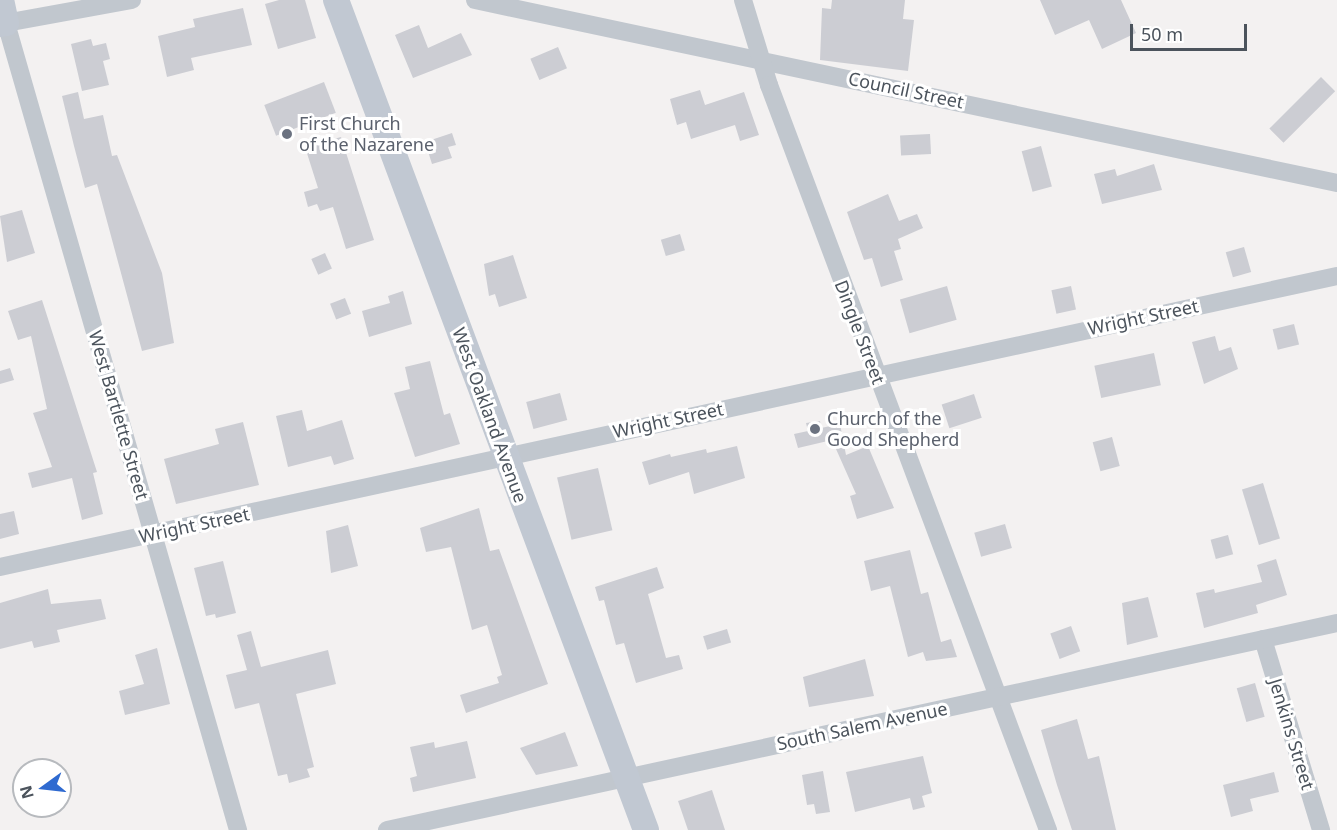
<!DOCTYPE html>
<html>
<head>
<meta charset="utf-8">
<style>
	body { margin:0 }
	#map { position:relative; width:1337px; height:830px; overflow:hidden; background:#f3f1f1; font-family:"Noto Sans",sans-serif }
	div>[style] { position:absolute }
	.building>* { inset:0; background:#cccdd3; transform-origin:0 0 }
	.street>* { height:18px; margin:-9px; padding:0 9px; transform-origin:9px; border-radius:9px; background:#c1c7ce }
	.secondary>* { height:26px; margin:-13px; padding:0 13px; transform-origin:13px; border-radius:13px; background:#c1c8d2 }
	.dots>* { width:16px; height:16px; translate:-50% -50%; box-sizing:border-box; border:3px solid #fff; border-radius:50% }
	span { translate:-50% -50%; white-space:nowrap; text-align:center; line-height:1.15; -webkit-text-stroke:6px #fff; paint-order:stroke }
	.street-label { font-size:18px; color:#4b535c }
	.worship-label { font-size:18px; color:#5b616d }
	.left { translate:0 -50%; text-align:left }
	.north { position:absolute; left:12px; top:758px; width:60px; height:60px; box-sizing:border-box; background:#fff; border:2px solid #b7babe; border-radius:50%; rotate:255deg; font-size:16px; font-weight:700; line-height:24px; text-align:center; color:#4b535c }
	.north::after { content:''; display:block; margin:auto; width:21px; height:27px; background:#2f6ad0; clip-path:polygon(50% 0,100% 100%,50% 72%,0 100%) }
	.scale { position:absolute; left:1130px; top:24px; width:117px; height:27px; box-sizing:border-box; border:3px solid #4b535c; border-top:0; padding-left:8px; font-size:18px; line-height:21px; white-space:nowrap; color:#4b535c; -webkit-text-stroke:4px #fff; paint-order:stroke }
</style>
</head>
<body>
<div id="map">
	<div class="building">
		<i style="clip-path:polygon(279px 0,305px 0,316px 38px,278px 49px,265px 4px)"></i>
		<i style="clip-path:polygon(832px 0,905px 0,903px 19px,914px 20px,908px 71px,820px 60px,822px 8px,831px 9px)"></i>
		<i style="clip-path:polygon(1040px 0,1121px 0,1136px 33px,1102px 49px,1089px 20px,1055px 35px)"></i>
		<i style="clip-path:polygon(243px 8px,252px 45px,191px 58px,194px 70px,167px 77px,158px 36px,195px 27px,193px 19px)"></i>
		<i style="clip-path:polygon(419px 25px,428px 48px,461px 33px,472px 55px,413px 78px,395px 35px)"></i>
		<i style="clip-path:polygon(91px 39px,93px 46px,106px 43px,110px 59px,103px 61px,109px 85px,82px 91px,71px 44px)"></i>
		<i style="left:558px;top:47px;width:23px;height:30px;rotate:67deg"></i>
		<i style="left:1321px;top:77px;width:20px;height:73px;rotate:45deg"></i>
		<i style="left:324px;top:82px;width:33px;height:64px;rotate:69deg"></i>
		<i style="clip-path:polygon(700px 90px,705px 105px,744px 92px,759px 135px,740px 141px,735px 125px,691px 139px,686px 122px,677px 125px,670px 99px)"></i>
		<i style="clip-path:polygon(78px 92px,84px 119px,103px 115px,112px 156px,117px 155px,162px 273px,174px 343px,142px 351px,97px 184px,85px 188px,74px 146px,62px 96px)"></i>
		<i style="clip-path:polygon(452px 133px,456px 145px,448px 147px,452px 158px,432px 164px,425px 142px)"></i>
		<i style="left:930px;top:134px;width:20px;height:30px;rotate:87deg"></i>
		<i style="clip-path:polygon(341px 137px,374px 240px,346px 249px,333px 207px,320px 211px,317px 204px,308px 207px,304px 192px,318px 188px,305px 147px)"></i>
		<i style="left:1041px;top:146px;width:42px;height:20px;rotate:75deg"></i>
		<i style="clip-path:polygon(1154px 164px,1162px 190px,1102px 204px,1094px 174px,1115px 169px,1117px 176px)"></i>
		<i style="clip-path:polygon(888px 194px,899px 221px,917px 214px,923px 228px,898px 239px,901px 249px,894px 251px,903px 280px,881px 287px,872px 258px,864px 260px,847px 212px)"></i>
		<i style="clip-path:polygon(22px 210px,35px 253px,7px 262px,0 216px)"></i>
		<i style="left:680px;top:234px;width:17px;height:20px;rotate:73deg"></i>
		<i style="left:1244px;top:247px;width:26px;height:19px;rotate:74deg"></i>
		<i style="left:325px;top:253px;width:17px;height:15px;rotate:66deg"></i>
		<i style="clip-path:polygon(513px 255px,527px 298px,499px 307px,495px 294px,489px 296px,484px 264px)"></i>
		<i style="left:947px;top:286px;width:35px;height:49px;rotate:74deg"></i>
		<i style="left:1071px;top:286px;width:24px;height:20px;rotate:78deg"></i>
		<i style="clip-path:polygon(403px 291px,412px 324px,369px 337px,362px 311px,390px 303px,388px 296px)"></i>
		<i style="left:345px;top:298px;width:17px;height:16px;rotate:69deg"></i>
		<i style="clip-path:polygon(42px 300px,97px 472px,93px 473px,103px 514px,82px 520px,72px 478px,32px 488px,28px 473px,52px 467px,33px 413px,47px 409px,31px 336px,18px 340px,8px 311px)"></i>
		<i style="left:1294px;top:324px;width:21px;height:22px;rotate:76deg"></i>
		<i style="clip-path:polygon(1215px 336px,1219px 351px,1231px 347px,1238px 369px,1204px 384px,1192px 342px)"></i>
		<i style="left:1154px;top:353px;width:33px;height:61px;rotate:78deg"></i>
		<i style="clip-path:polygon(430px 361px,444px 415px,450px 413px,460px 444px,415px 457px,394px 393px,410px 389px,405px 367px)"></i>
		<i style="clip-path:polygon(10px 368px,14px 380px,0 384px,0 371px)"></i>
		<i style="left:560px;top:393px;width:28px;height:35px;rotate:75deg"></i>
		<i style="left:974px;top:394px;width:25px;height:34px;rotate:72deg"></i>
		<i style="clip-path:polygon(302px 410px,307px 431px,342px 420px,354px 459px,334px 465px,331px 456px,288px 467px,276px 416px)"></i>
		<i style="clip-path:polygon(820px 421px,821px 428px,840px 424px,846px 455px,868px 446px,894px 508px,857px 519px,850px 496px,856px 494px,832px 440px,798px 448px,794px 434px,808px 431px,806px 423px)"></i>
		<i style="clip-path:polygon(243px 422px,259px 485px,176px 504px,164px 459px,219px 444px,215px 429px)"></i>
		<i style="left:1112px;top:437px;width:30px;height:20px;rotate:75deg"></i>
		<i style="clip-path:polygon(737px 446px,745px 478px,694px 494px,689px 472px,649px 485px,642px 462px,670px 454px,671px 457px,706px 449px,707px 453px)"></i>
		<i style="left:598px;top:468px;width:64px;height:42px;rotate:77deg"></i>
		<i style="left:1263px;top:483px;width:58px;height:22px;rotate:73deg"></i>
		<i style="clip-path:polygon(479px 508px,490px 551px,499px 549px,548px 684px,466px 713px,460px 695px,499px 683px,497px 677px,502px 675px,487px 625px,472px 630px,451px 547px,426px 552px,420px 528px)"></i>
		<i style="clip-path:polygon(14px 511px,19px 534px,0 539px,0 514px)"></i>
		<i style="left:1005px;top:524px;width:25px;height:32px;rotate:74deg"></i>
		<i style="clip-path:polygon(348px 525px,358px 566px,331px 573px,326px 531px)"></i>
		<i style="left:1228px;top:535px;width:20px;height:18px;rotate:75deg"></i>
		<i style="clip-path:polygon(910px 550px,921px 594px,928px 592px,941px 642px,951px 639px,957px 657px,926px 661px,923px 652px,908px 657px,890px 586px,871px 591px,864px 561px)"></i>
		<i style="clip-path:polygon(1276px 559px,1287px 595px,1256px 605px,1258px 613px,1204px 628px,1196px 593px,1214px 589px,1215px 593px,1262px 582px,1257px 565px)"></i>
		<i style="clip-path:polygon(223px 561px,236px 613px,216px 618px,215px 614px,206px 616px,194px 568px)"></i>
		<i style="clip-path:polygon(657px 567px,664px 588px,648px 594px,666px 658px,679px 655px,683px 669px,636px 683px,624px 643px,616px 645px,604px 600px,599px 601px,595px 587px)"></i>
		<i style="clip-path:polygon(48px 589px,51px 604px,101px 599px,106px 619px,57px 630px,60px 642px,34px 648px,32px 641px,0 649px,0 603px)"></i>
		<i style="clip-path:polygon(1148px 597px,1158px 637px,1127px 645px,1122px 603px)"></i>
		<i style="left:1071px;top:626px;width:27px;height:22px;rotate:70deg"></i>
		<i style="left:727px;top:629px;width:14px;height:25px;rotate:73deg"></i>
		<i style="clip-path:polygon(251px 631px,261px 667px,328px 650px,336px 684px,296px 694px,314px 767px,307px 769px,310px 777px,289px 783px,287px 774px,278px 776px,259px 703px,235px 709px,226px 675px,247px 670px,237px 635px)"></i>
		<i style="clip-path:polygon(157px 648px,170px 704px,125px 715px,119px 691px,144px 684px,135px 655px)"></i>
		<i style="clip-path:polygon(865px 659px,874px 696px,809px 707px,803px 677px)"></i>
		<i style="left:1255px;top:683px;width:35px;height:19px;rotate:74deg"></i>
		<i style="clip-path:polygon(1077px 719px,1088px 759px,1099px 756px,1116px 830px,1072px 830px,1057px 785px,1041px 730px)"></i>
		<i style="clip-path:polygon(565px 732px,578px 766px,536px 775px,520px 748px)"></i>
		<i style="clip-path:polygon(467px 741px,476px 778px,413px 792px,410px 778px,417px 776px,410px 747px,434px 742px,435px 748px)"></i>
		<i style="clip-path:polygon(923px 756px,932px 793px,922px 796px,925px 807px,913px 810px,910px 798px,855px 812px,846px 772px)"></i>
		<i style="clip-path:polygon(823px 771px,830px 812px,816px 814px,814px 804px,807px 805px,802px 775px)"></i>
		<i style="clip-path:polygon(1274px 772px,1279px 792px,1250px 799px,1253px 811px,1231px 817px,1223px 785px)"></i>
		<i style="clip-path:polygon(712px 790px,725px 830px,688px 830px,678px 801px)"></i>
	</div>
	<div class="street">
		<i style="left:132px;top:0;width:128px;rotate:169.7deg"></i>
		<i style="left:6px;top:23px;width:840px;rotate:73.96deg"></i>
		<i style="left:475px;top:0;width:881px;rotate:11.99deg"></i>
		<i style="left:743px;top:0;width:89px;rotate:73deg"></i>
		<i style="left:769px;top:85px;width:796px;rotate:69.47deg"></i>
		<i style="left:0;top:567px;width:1368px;rotate:-12.28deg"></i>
		<i style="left:1263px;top:639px;width:200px;rotate:73.1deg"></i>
		<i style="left:387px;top:830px;width:972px;rotate:-12.29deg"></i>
	</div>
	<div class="secondary">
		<i style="left:336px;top:0;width:886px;rotate:69.52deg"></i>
		<i style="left:0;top:24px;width:6px;rotate:-9deg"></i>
		<i style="left:6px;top:23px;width:24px;rotate:-102deg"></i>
	</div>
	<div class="dots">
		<i style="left:287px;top:134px;background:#6b7280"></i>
		<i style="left:815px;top:429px;background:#6b7280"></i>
	</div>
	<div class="street-label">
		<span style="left:906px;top:90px;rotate:12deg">Council Street</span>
		<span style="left:1143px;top:317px;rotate:-12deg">Wright Street</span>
		<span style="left:860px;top:332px;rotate:69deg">Dingle Street</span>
		<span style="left:119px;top:415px;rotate:74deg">West Bartlette Street</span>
		<span style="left:490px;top:415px;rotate:70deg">West Oakland Avenue</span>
		<span style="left:668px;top:420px;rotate:-12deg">Wright Street</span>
		<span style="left:194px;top:525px;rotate:-12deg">Wright Street</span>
		<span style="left:862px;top:726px;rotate:-12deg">South Salem Avenue</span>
		<span style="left:1292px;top:734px;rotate:73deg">Jenkins Street</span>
	</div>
	<div class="worship-label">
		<span class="left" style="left:299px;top:134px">First Church<br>of the Nazarene</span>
		<span class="left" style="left:827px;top:429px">Church of the<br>Good Shepherd</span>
	</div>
	<div class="north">N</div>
	<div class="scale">50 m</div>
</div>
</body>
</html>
